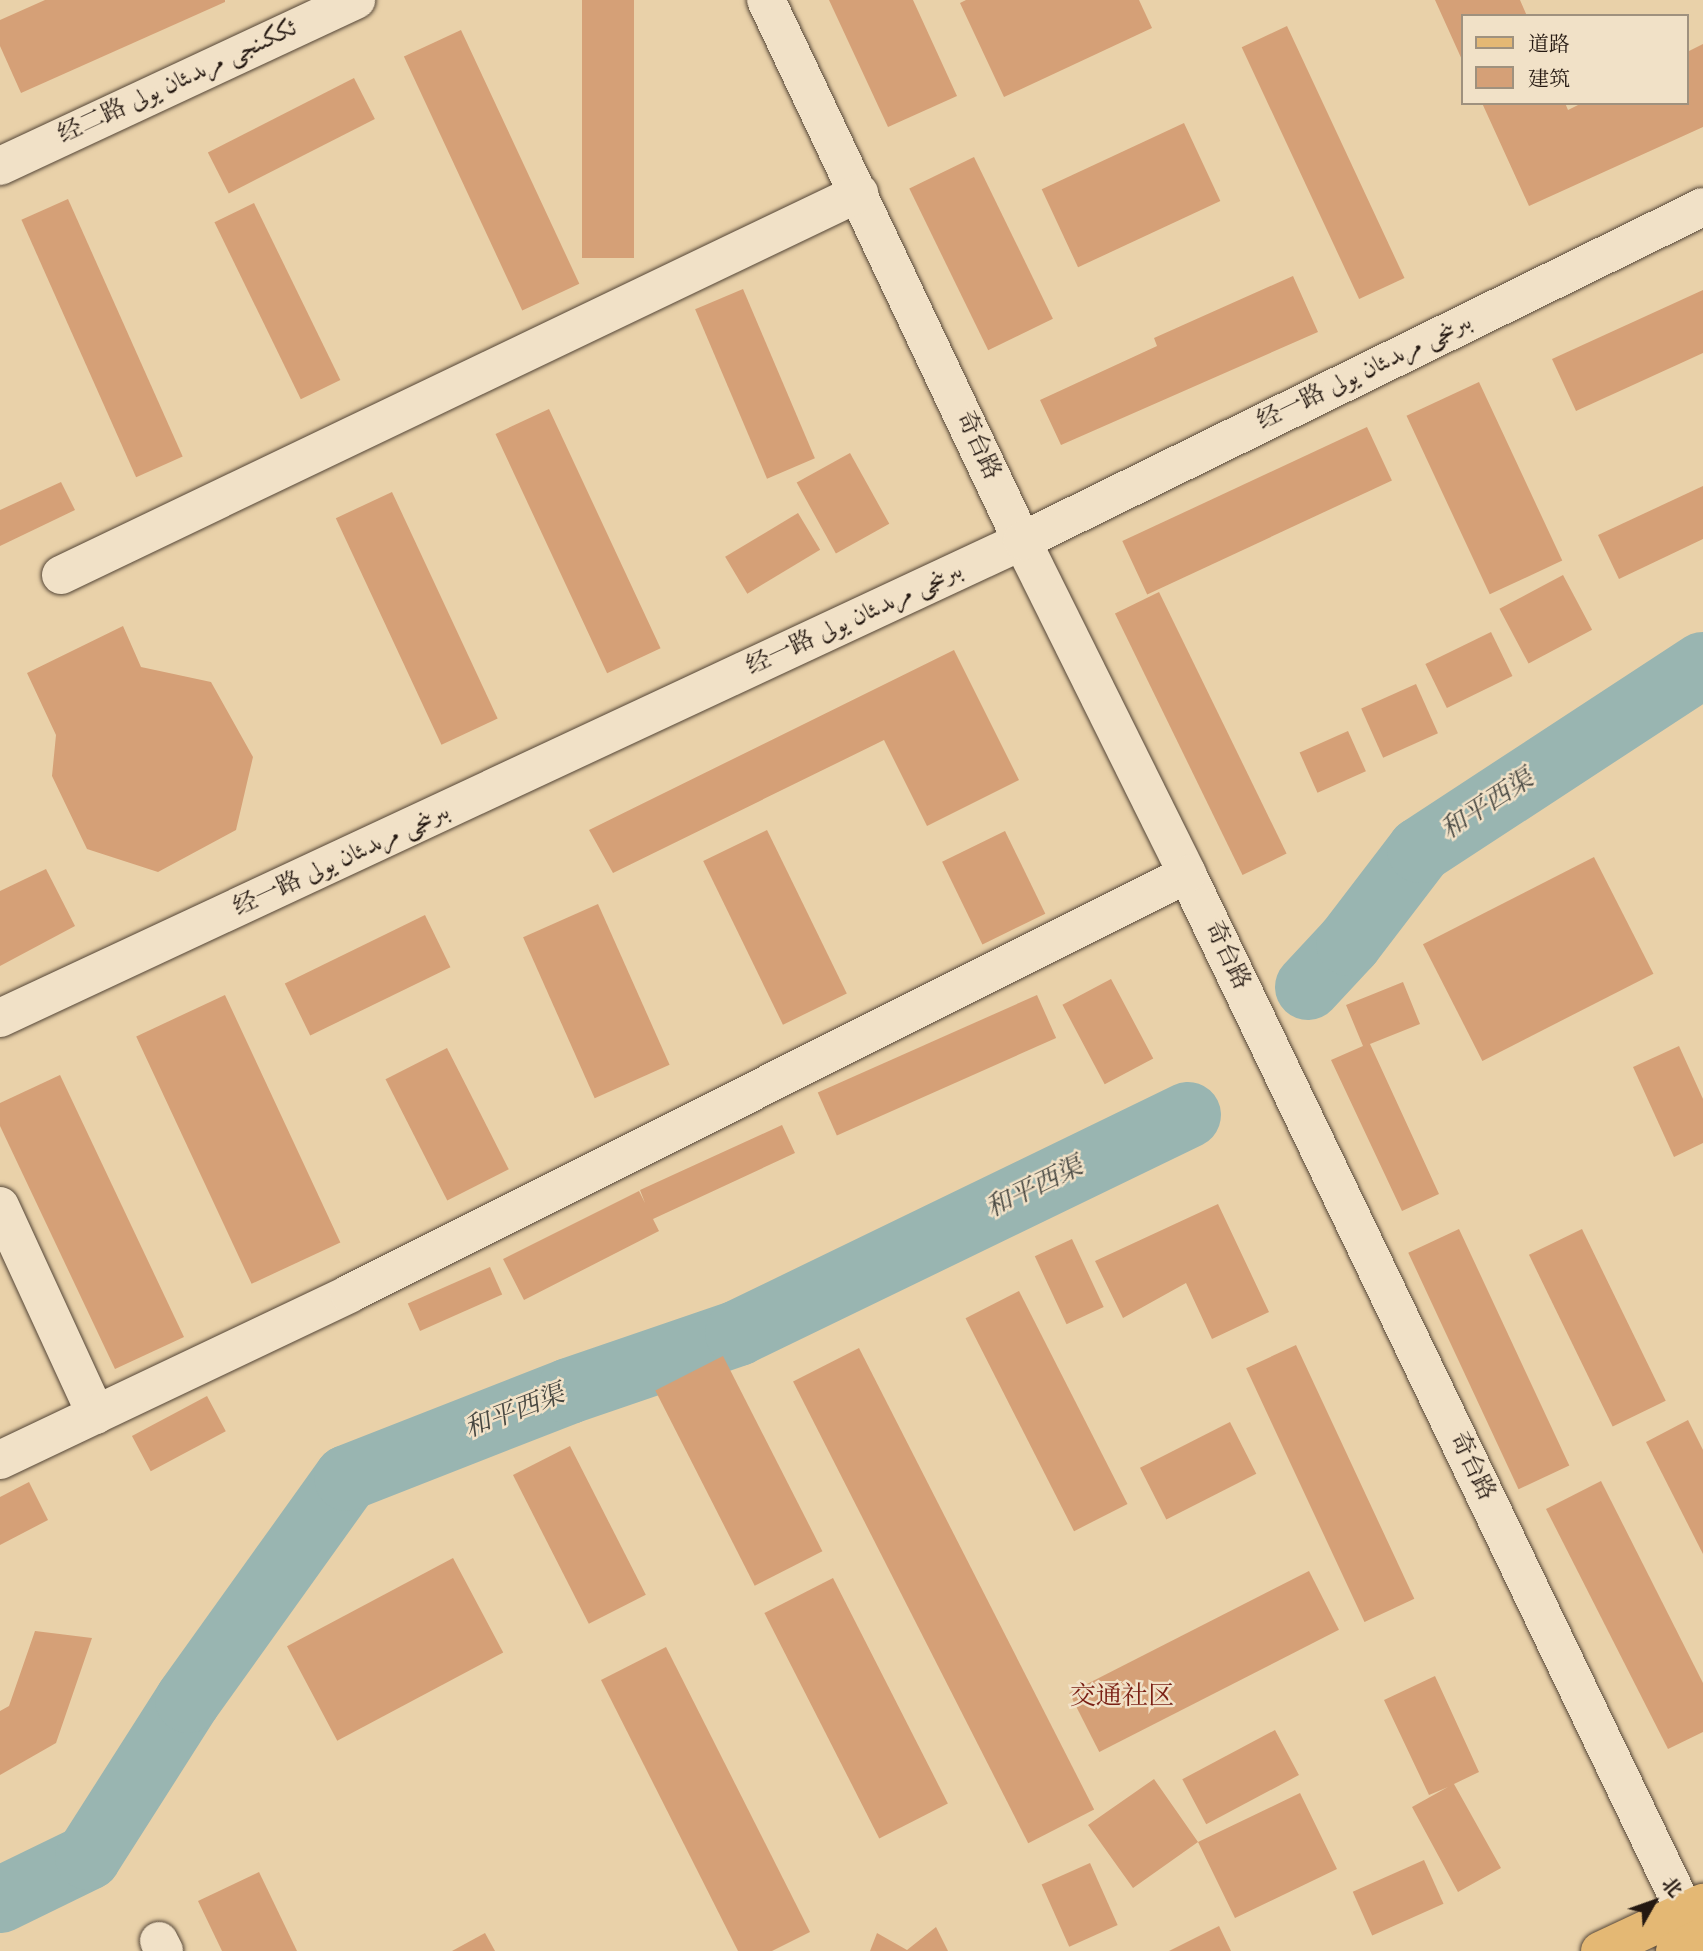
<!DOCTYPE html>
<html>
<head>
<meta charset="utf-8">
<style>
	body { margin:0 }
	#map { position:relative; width:1703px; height:1951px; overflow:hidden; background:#e9d1a9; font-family:"Old Standard TT",Amiri,"Noto Serif SC",serif }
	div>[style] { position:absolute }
	.river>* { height:66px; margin:-33px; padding:0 33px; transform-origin:33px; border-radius:33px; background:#99b5b1 }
	.building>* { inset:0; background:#d5a077; transform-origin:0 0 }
	.roads { filter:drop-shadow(0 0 2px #554637) drop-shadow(0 0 2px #554637) }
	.minor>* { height:38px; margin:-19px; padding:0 19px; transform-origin:19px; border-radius:19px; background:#f1e1c7 }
	.major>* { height:38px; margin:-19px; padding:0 19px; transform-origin:19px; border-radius:19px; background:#e4b874 }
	span { translate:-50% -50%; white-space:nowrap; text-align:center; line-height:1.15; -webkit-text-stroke:5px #f1e1c7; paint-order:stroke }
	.street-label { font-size:24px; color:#241811 }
	.water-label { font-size:26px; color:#474741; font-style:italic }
	.neighbourhood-label { font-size:26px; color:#7a1f14 }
	.legend { position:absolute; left:1461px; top:14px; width:228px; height:91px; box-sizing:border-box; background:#f1e1c7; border:2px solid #9f917e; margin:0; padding:9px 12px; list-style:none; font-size:21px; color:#241811 }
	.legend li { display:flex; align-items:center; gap:14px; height:35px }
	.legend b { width:35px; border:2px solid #9f917e }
	.north { position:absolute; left:1619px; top:1867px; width:70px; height:70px; -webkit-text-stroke:5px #f1e1c7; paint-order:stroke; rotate:50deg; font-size:19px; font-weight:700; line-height:28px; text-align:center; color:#241811 }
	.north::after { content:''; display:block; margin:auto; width:24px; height:32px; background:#241811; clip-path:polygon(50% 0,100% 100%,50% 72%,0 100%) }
</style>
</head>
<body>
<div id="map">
	<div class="river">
		<i style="left:1308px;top:987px;width:60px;rotate:-47deg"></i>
		<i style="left:1349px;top:943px;width:117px;rotate:-52.6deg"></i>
		<i style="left:1420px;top:850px;width:338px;rotate:-33.2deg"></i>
		<i style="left:0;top:1900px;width:98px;rotate:-26deg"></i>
		<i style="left:88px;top:1857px;width:186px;rotate:-57.5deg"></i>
		<i style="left:188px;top:1700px;width:273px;rotate:-54.4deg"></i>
		<i style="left:347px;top:1478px;width:238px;rotate:-21.4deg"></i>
		<i style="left:569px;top:1391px;width:179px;rotate:-18.9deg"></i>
		<i style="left:738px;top:1333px;width:500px;rotate:-25.85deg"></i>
	</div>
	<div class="building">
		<i style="clip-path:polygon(45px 0,225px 0,225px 2px,21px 93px,0 46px,0 20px)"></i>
		<i style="left:582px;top:0;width:52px;height:258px"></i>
		<i style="clip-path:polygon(829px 0,913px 0,957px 96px,888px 127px)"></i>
		<i style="clip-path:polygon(966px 0,1139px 0,1152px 28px,1004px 97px,960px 3px)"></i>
		<i style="clip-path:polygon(1435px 0,1520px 0,1527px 16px,1463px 16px,1463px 62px)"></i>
		<i style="left:1287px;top:26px;width:278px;height:50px;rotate:65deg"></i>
		<i style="left:461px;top:30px;width:280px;height:63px;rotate:65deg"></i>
		<i style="clip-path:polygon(1703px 44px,1703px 127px,1529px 206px,1482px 103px,1565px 103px,1568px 110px,1582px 103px,1687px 103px,1687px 52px)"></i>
		<i style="left:354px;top:78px;width:46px;height:164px;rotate:63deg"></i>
		<i style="left:1184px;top:123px;width:86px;height:157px;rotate:65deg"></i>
		<i style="left:974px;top:157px;width:180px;height:72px;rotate:64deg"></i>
		<i style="left:68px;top:199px;width:282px;height:51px;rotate:66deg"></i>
		<i style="left:254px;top:203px;width:197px;height:44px;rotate:64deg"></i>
		<i style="clip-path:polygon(1293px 276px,1318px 332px,1061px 445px,1040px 400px,1157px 346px,1154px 338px)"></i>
		<i style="left:743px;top:289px;width:184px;height:52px;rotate:67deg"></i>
		<i style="clip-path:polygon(1703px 290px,1703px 353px,1576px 411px,1552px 359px)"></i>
		<i style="left:1479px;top:382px;width:197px;height:80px;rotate:65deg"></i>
		<i style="left:549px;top:409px;width:264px;height:59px;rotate:65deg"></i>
		<i style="left:1367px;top:427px;width:59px;height:270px;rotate:65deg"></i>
		<i style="left:850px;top:453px;width:81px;height:61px;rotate:61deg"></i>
		<i style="clip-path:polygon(61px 482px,75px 510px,0 546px,0 510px)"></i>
		<i style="clip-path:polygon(1703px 486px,1703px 539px,1619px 579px,1598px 535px)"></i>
		<i style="left:392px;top:492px;width:250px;height:62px;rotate:65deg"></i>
		<i style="left:798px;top:513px;width:43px;height:85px;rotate:59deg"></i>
		<i style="left:1563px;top:575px;width:62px;height:72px;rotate:62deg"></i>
		<i style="left:1159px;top:592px;width:291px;height:49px;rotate:64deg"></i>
		<i style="clip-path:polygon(123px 626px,141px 667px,211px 682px,253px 757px,236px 830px,158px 872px,87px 849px,52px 776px,56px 735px,27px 673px)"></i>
		<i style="left:1491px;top:632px;width:49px;height:73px;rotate:64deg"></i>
		<i style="clip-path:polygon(954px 650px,1019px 780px,927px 826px,884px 740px,613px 873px,589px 830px)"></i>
		<i style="left:1416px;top:684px;width:54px;height:60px;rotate:66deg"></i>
		<i style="left:1348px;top:731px;width:44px;height:53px;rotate:66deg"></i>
		<i style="left:767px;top:830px;width:182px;height:71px;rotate:64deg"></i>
		<i style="left:1005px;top:831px;width:92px;height:70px;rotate:64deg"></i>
		<i style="left:1594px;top:857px;width:131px;height:192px;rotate:63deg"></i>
		<i style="clip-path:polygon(46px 869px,75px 926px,0 966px,0 891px)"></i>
		<i style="left:598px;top:904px;width:176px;height:82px;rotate:66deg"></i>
		<i style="left:425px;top:915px;width:58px;height:156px;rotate:64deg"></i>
		<i style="left:1111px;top:979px;width:90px;height:55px;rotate:62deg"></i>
		<i style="clip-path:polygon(1403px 982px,1420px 1024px,1370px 1044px,1439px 1194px,1402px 1211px,1331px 1060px,1363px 1046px,1346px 1005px)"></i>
		<i style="left:225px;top:995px;width:273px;height:98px;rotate:65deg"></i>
		<i style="left:1037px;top:995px;width:47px;height:240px;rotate:66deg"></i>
		<i style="clip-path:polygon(1679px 1046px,1703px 1099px,1703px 1143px,1674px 1157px,1633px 1067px)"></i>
		<i style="left:447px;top:1048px;width:136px;height:69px;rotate:63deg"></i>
		<i style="clip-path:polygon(60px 1075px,184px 1337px,115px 1369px,0 1126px,0 1103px)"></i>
		<i style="clip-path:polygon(782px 1125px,795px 1153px,653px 1219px,659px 1231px,524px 1300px,503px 1259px,639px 1191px,645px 1203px,640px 1190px)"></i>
		<i style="clip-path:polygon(1218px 1204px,1269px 1312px,1212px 1339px,1186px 1283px,1123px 1318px,1095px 1261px)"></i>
		<i style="left:1459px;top:1229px;width:261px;height:56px;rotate:65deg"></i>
		<i style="left:1582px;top:1229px;width:191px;height:59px;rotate:64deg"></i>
		<i style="left:1072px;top:1239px;width:75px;height:41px;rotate:65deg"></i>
		<i style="left:490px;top:1267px;width:30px;height:90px;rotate:66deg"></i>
		<i style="left:1019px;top:1291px;width:239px;height:60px;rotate:63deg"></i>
		<i style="left:1296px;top:1345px;width:280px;height:55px;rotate:65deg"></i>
		<i style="left:859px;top:1348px;width:518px;height:74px;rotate:63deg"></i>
		<i style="left:723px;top:1356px;width:219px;height:76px;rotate:63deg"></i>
		<i style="left:207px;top:1396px;width:40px;height:85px;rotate:62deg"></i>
		<i style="clip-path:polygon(1688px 1420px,1703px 1450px,1703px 1554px,1646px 1442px)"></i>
		<i style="left:1230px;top:1422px;width:58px;height:101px;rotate:63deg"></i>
		<i style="left:570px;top:1446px;width:167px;height:64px;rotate:63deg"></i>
		<i style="clip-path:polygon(1601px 1481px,1703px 1683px,1703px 1732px,1668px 1749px,1546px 1509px)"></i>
		<i style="clip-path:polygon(29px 1482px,48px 1520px,0 1545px,0 1497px)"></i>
		<i style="left:453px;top:1558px;width:107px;height:188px;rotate:62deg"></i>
		<i style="left:1309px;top:1571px;width:66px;height:269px;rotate:63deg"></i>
		<i style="left:833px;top:1578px;width:253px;height:77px;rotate:63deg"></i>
		<i style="clip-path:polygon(35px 1631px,92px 1638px,56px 1743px,0 1775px,0 1711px,9px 1706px)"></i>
		<i style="clip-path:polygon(666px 1647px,810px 1932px,772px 1951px,738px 1951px,601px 1680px)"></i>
		<i style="clip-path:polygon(1435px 1676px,1479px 1772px,1454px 1784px,1501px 1868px,1458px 1892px,1412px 1807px,1448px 1787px,1429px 1795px,1384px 1700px)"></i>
		<i style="left:1275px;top:1730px;width:51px;height:105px;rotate:62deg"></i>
		<i style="clip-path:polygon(1154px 1779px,1198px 1842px,1300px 1793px,1337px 1869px,1235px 1918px,1198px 1842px,1133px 1888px,1088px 1825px)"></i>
		<i style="left:1424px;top:1860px;width:48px;height:78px;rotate:66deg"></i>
		<i style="left:1090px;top:1863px;width:68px;height:53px;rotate:66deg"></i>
		<i style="clip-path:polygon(259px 1872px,297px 1951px,222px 1951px,198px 1901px)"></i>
		<i style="clip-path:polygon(1219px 1926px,1231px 1951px,1169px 1951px)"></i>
		<i style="clip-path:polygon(936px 1927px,948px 1951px,870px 1951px,877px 1933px,907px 1950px)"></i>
		<i style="clip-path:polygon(485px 1933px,495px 1951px,452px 1951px)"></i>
	</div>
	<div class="roads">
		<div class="minor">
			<i style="left:766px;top:0;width:599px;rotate:64.68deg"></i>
			<i style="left:1022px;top:541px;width:372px;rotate:63.6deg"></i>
			<i style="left:1187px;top:874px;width:1151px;rotate:64.37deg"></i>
			<i style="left:1685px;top:1912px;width:34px;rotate:95deg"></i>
			<i style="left:0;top:166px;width:393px;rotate:-25deg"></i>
			<i style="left:61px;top:575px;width:885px;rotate:-25.58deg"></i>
			<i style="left:0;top:1018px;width:1128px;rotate:-25.02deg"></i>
			<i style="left:1022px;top:541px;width:758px;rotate:-26.13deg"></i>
			<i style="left:0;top:1206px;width:230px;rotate:65.3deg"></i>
			<i style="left:0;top:1460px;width:386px;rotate:-25.4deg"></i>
			<i style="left:349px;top:1294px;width:937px;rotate:-26.62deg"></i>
			<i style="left:159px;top:1941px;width:11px;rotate:63deg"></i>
		</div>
		<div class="major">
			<i style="left:1600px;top:1951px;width:114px;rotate:-25deg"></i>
			<i style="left:1675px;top:1951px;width:31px;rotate:-27deg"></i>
		</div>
	</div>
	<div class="street-label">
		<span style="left:178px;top:83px;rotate:-25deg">经二路 ئككىنجى مرىدىئان يولى</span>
		<span style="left:1365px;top:373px;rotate:-26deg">经一路 بىرىنجى مرىدىئان يولى</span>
		<span style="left:977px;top:446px;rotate:65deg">奇台路</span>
		<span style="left:855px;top:620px;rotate:-25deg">经一路 بىرىنجى مرىدىئان يولى</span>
		<span style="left:342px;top:861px;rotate:-25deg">经一路 بىرىنجى مرىدىئان يولى</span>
		<span style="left:1226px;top:956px;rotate:64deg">奇台路</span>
		<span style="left:1471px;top:1467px;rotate:64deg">奇台路</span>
	</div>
	<div class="water-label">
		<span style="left:1488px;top:806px;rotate:-33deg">和平西渠</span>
		<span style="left:1035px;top:1189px;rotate:-26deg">和平西渠</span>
		<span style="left:515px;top:1413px;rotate:-21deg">和平西渠</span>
	</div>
	<div class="neighbourhood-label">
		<span style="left:1122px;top:1698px">交通社区</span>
	</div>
	<ul class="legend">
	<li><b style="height:9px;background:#e4b874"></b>道路</li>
	<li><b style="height:19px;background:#d5a077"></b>建筑</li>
	</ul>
	<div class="north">北</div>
</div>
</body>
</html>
